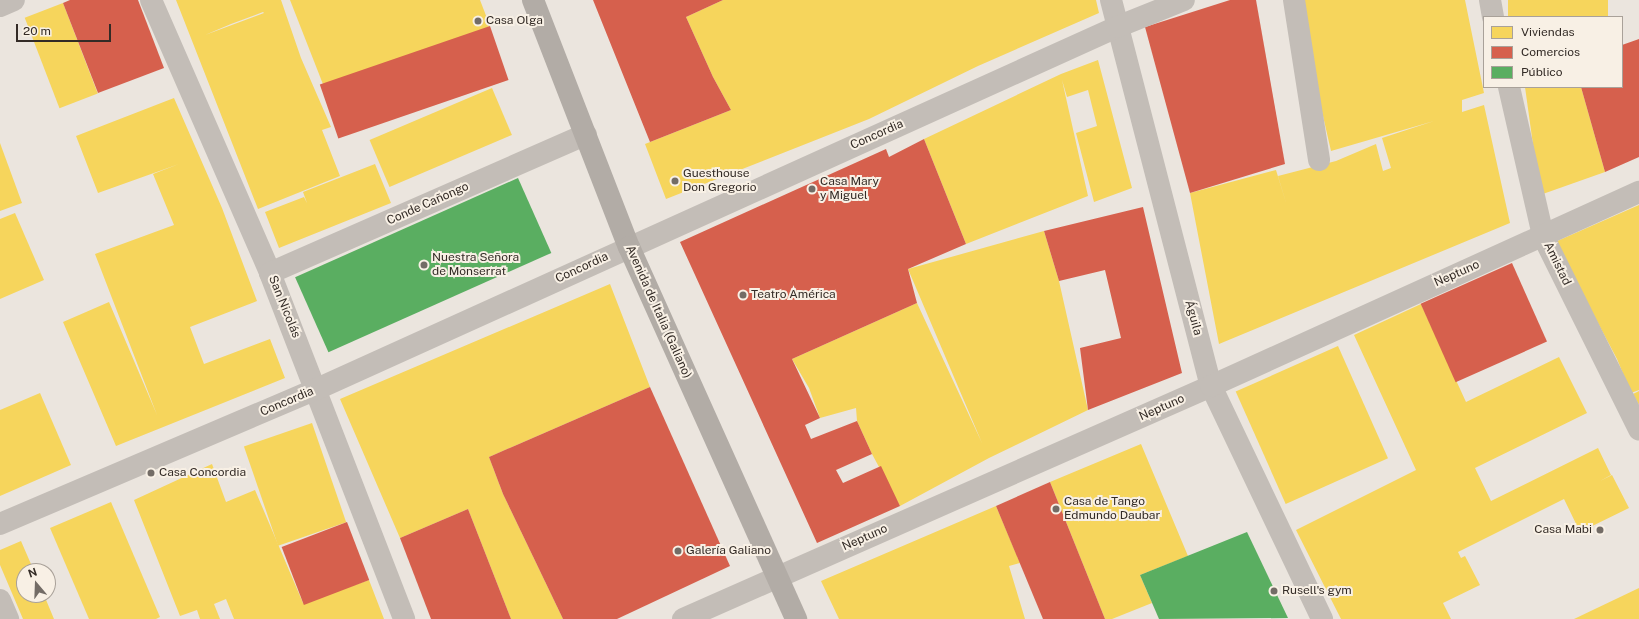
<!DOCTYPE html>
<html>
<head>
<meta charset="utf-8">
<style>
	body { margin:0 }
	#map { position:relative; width:1639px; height:619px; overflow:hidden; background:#ebe5de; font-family:"Public Sans",sans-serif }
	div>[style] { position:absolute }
	.homes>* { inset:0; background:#f6d55c; transform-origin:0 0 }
	.shops>* { inset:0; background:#d6604d; transform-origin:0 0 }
	.public>* { inset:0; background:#5aae61; transform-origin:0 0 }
	.minor>* { height:22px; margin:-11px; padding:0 11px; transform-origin:11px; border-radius:11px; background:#c3bdb7 }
	.major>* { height:22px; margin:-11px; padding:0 11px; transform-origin:11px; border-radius:11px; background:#b2aca6 }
	.dots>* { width:11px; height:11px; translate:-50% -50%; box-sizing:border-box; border:2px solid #f8f0e5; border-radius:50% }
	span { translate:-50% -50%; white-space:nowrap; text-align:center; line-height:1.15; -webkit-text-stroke:4px #f8f0e5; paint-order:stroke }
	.poi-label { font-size:12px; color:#332b26 }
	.left { translate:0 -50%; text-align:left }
	.right { translate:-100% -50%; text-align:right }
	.street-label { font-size:12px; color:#332b26 }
	.legend { position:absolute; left:1483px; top:16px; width:140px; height:72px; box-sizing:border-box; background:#f8f0e5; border:1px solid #a9a199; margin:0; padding:5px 7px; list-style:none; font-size:12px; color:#332b26 }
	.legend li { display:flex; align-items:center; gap:8px; height:20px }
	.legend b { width:20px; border:1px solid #a9a199 }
	.north { position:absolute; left:16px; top:563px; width:40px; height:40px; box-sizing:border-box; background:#f8f0e5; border:1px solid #a9a199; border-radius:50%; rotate:341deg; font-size:11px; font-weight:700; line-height:16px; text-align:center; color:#332b26 }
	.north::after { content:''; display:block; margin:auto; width:14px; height:18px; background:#736c66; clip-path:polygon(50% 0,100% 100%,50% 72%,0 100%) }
	.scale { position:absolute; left:16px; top:24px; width:95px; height:18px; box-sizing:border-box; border:2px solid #332b26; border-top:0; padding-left:5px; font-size:12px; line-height:14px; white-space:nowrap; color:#332b26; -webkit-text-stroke:3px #f8f0e5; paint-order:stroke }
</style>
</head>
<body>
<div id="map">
	<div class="homes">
		<i style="clip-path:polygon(evenodd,176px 0,281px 0,301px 58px,331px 127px,322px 130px,340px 176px,258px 209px,176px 0,263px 12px,264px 13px,205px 35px,231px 24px,263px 12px)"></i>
		<i style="clip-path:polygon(290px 0,480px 0,490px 26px,328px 97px)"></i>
		<i style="clip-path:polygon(723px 0,1096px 0,1099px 13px,978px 66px,869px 119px,666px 199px,645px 144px,731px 110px,713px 77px,686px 17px)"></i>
		<i style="clip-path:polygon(1304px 0,1465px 0,1484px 93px,1462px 100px,1462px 112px,1484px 105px,1510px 223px,1219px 344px,1190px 193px,1276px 170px,1287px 206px,1278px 176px,1336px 161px,1376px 144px,1383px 171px,1391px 168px,1382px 138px,1434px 121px,1331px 151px,1315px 81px)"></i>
		<i style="left:1508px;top:0;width:100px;height:17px"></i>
		<i style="left:63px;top:3px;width:97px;height:41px;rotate:69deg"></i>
		<i style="clip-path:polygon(1098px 60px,1132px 188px,1094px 202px,1076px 133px,1097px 126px,1088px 90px,1067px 97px,1062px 80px,1088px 196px,966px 244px,924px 139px,1061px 74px)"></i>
		<i style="clip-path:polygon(1525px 87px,1581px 87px,1605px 172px,1540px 195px)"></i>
		<i style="left:492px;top:88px;width:51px;height:133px;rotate:67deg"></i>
		<i style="clip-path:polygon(174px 98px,222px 208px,257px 301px,190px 327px,204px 364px,270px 339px,285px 378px,116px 446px,63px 322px,109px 302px,157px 415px,95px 254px,174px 225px,153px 174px,179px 164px,98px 193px,76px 136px)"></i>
		<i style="clip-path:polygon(0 143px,22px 203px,0 211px)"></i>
		<i style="clip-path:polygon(375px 164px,391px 203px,279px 248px,265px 212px,304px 197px,307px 203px,303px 192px)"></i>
		<i style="clip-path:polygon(1639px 205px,1639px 390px,1631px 393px,1617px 359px,1555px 242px)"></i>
		<i style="clip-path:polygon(15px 213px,44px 280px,0 299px,0 219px)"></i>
		<i style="clip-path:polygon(1044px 231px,1059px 281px,1088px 410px,989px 458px,900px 506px,872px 454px,857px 421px,856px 408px,820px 418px,809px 388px,792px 359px,917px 303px,982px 443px,908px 269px)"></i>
		<i style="clip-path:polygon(610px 284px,650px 387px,489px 457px,503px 494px,563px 619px,511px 619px,468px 509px,400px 538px,340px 399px)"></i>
		<i style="clip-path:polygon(1421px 304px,1466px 402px,1559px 357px,1587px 413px,1475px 468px,1491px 501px,1598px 448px,1611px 475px,1600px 481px,1612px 475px,1629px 508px,1580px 532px,1564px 499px,1458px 552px,1461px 558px,1465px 556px,1480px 585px,1443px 603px,1451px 619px,1341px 619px,1296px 530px,1416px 470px,1354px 335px)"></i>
		<i style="left:1338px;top:346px;width:123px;height:112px;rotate:66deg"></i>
		<i style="clip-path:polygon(1639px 391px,1639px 405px,1633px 394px)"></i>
		<i style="clip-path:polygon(40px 393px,71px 465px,0 496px,0 410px)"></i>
		<i style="left:312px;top:423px;width:105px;height:72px;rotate:71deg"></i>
		<i style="clip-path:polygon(1141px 444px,1188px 556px,1140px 575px,1152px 603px,1112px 619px,1105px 619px,1050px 482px)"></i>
		<i style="clip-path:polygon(212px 464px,226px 502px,255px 490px,303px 603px,369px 580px,384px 619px,234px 619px,226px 599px,214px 604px,220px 619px,200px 619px,197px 610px,180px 616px,134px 500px)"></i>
		<i style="clip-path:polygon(111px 502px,160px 617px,156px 619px,89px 619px,50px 528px)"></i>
		<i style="clip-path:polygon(996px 506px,1020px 563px,1009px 566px,1025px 619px,839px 619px,821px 581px)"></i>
		<i style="clip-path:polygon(21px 541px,34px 571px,24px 571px,24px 595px,44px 595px,54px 619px,23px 619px,0 565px,0 550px)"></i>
		<i style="clip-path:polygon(1639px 588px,1639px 619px,1574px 619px)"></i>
	</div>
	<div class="shops">
		<i style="clip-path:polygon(70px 0,138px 0,164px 68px,98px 93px,63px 3px)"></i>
		<i style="clip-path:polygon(593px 0,723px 0,686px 17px,713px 77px,731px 110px,650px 142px)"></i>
		<i style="clip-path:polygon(1230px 0,1256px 0,1285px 164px,1190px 193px,1145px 27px)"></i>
		<i style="left:490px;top:26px;width:57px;height:180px;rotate:71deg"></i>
		<i style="clip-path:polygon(1639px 39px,1639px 157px,1605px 172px,1581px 87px,1622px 87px,1622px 45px)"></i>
		<i style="clip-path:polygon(924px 139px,966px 244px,908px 269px,917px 303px,792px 359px,820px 418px,805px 425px,811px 439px,857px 421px,872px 454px,836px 470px,843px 483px,881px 466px,900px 506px,817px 543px,680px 242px,886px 149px,889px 157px)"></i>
		<i style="clip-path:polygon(1143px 207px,1182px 373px,1088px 410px,1080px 348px,1121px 338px,1105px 270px,1059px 281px,1044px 231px)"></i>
		<i style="left:1512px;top:263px;width:86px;height:100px;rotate:66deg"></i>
		<i style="clip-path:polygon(650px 387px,730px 566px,617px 619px,563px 619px,503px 494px,489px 457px)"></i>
		<i style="clip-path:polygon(1050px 482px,1105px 619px,1043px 619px,996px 506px)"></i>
		<i style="clip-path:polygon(468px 509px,511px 619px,431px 619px,400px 538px)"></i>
		<i style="left:347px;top:522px;width:62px;height:70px;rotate:69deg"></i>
	</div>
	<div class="public">
		<i style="left:518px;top:178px;width:82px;height:244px;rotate:66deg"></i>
		<i style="clip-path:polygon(1247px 532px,1288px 618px,1159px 619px,1140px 575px)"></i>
	</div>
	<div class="minor">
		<i style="left:151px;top:0;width:298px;rotate:66.4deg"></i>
		<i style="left:270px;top:273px;width:371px;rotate:68.8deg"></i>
		<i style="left:1111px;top:0;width:399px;rotate:75.5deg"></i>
		<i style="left:1211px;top:386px;width:258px;rotate:64.5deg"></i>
		<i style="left:1294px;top:0;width:162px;rotate:81.1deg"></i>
		<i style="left:1490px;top:0;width:17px;rotate:80deg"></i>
		<i style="left:0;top:6px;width:15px;rotate:-23deg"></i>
		<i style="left:1509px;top:87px;width:153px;rotate:77.1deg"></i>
		<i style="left:1543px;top:236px;width:216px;rotate:63.6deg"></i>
		<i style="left:270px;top:273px;width:345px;rotate:-23.7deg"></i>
		<i style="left:0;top:524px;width:345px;rotate:-23.1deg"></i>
		<i style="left:317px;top:389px;width:878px;rotate:-24.35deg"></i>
		<i style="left:1117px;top:27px;width:72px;rotate:-21.9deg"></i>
		<i style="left:0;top:600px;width:21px;rotate:67deg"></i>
		<i style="left:683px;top:619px;width:577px;rotate:-23.81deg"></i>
		<i style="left:1211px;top:386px;width:470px;rotate:-24.4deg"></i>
	</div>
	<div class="major">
		<i style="left:533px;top:0;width:265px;rotate:68.8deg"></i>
		<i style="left:629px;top:247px;width:408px;rotate:65.8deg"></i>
	</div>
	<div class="dots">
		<i style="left:478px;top:21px;background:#736c66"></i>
		<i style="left:675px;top:181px;background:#736c66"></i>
		<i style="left:812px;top:189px;background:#736c66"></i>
		<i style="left:424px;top:265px;background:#736c66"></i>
		<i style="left:743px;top:295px;background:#736c66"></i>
		<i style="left:151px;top:473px;background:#736c66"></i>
		<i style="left:1056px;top:509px;background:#736c66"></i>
		<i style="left:1600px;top:530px;background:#736c66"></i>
		<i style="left:678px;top:551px;background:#736c66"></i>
		<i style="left:1274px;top:591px;background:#736c66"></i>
	</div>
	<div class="poi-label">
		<span class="left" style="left:486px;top:21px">Casa Olga</span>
		<span class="left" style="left:683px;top:181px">Guesthouse<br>Don Gregorio</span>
		<span class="left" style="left:820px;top:189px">Casa Mary<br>y Miguel</span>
		<span class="left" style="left:432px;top:265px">Nuestra Señora<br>de Monserrat</span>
		<span class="left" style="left:751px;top:295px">Teatro América</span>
		<span class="left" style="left:159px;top:473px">Casa Concordia</span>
		<span class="left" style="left:1064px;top:509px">Casa de Tango<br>Edmundo Daubar</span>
		<span class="right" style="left:1592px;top:530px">Casa Mabi</span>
		<span class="left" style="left:686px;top:551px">Galería Galiano</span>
		<span class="left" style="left:1282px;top:591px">Rusell's gym</span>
	</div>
	<div class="street-label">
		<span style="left:877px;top:135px;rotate:-24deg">Concordia</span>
		<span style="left:428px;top:204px;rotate:-24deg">Conde Cañongo</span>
		<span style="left:1557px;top:264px;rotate:64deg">Amistad</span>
		<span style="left:582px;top:268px;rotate:-25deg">Concordia</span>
		<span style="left:1457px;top:274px;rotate:-24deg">Neptuno</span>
		<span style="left:284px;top:307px;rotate:68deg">San Nicolás</span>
		<span style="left:658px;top:312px;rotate:66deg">Avenida de Italia (Galiano)</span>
		<span style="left:1193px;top:318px;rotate:75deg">Águila</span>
		<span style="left:287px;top:402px;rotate:-23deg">Concordia</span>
		<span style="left:1162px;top:408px;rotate:-24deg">Neptuno</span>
		<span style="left:865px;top:538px;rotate:-24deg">Neptuno</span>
	</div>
	<ul class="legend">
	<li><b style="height:11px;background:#f6d55c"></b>Viviendas</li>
	<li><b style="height:11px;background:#d6604d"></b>Comercios</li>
	<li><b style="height:11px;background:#5aae61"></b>Público</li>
	</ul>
	<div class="north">N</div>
	<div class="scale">20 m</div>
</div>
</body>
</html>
